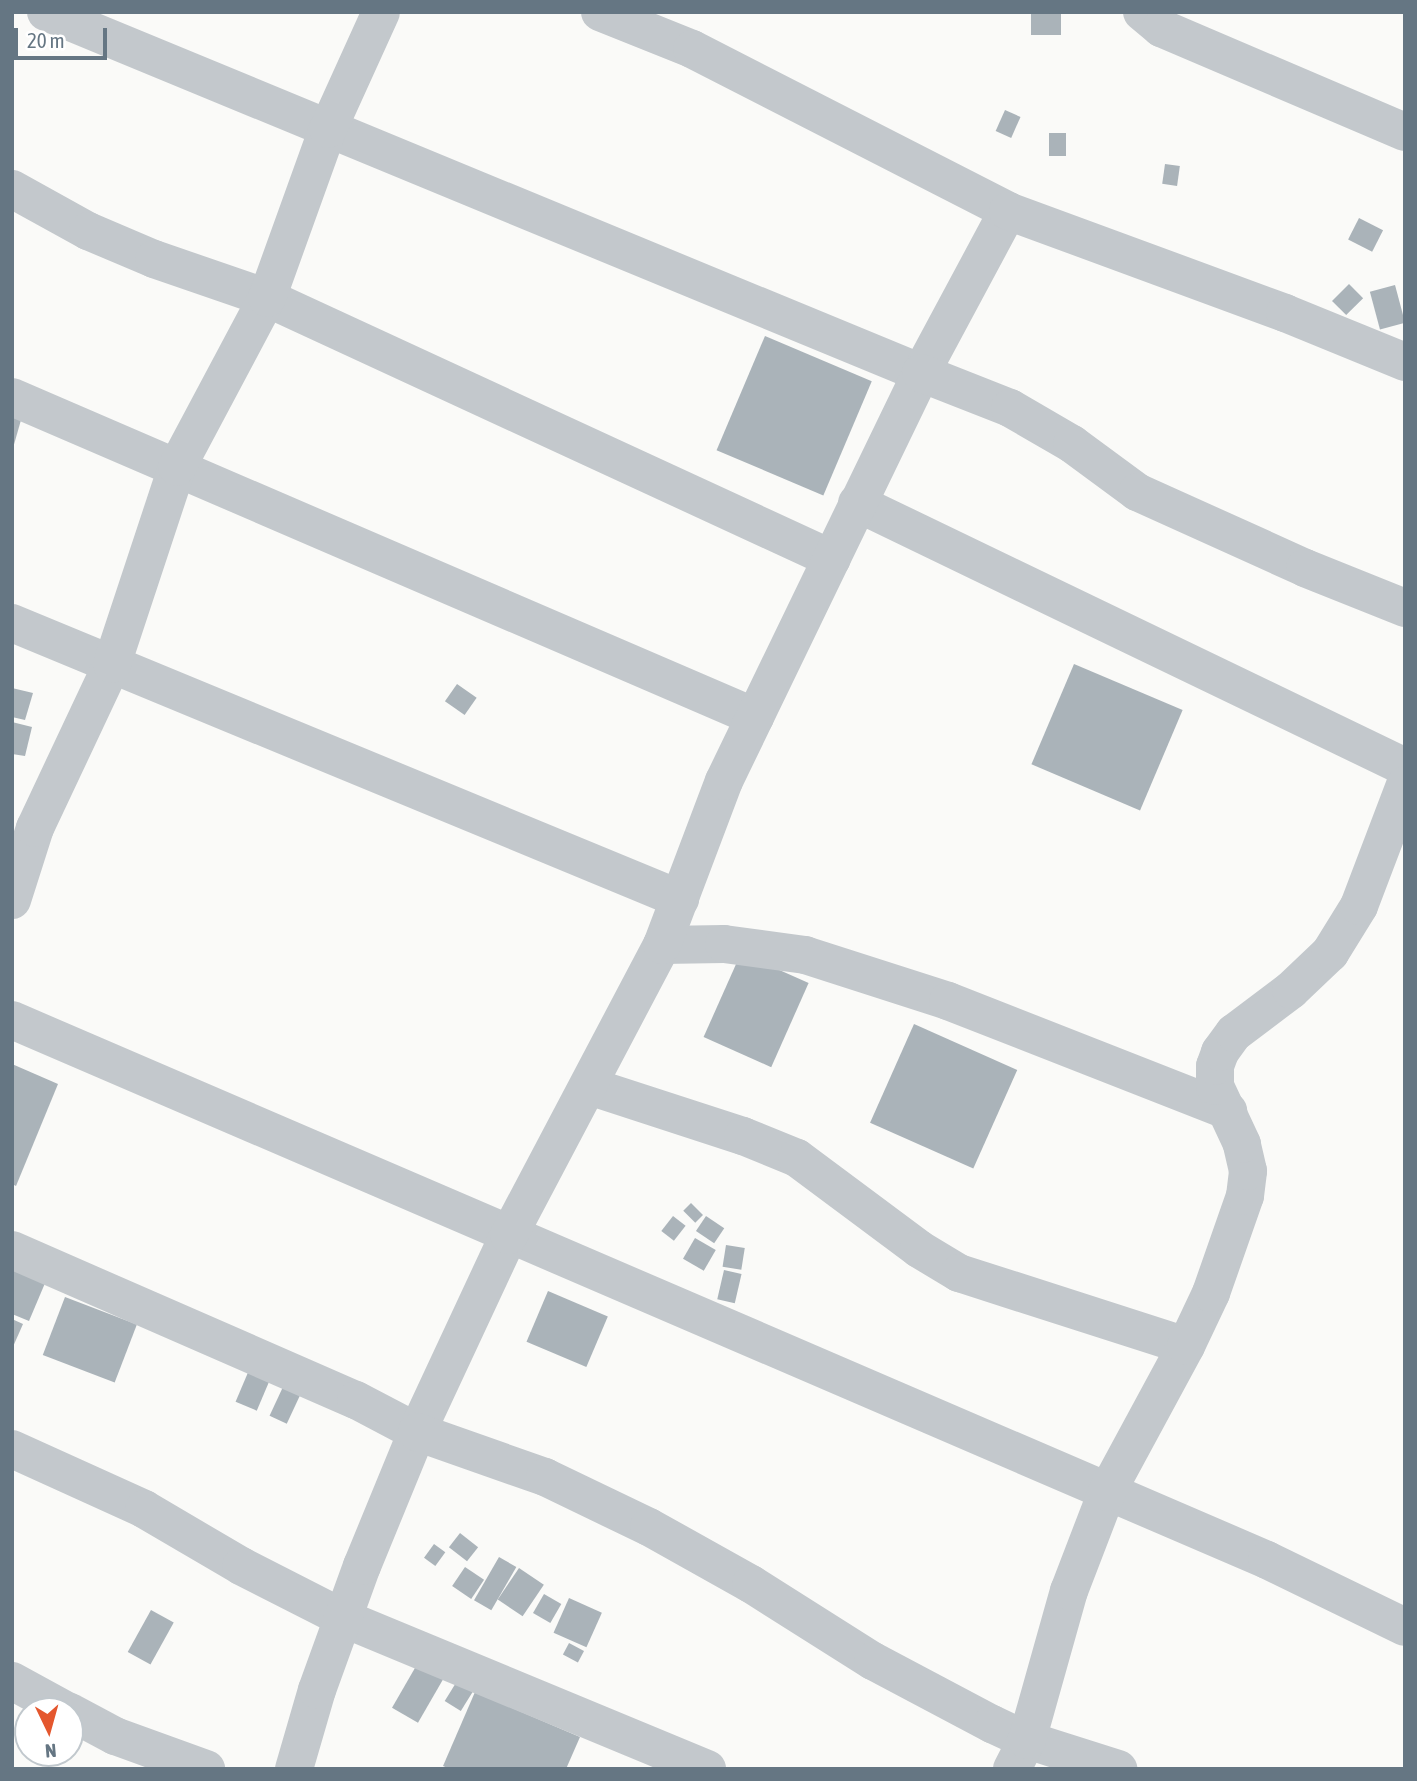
<!DOCTYPE html>
<html>
<head>
<meta charset="utf-8">
<style>
	body { margin:0 }
	#map { position:relative; width:1417px; height:1781px; overflow:hidden; background:#fafaf8; font-family:"Asap Condensed",sans-serif }
	div>[style] { position:absolute }
	.building>* { inset:0; background:#aab3b9; transform-origin:0 0 }
	.minor>* { height:38px; margin:-19px; padding:0 19px; transform-origin:19px; border-radius:19px; background:#c3c8cc }
	span { translate:-50% -50%; white-space:nowrap; text-align:center; line-height:1.15; -webkit-text-stroke:7px #fff; paint-order:stroke }
	.frame { position:absolute; inset:0; border:14px solid #657683; pointer-events:none }
	.north { position:absolute; left:14px; top:1697px; width:70px; height:70px; box-sizing:border-box; background:#fff; border:2px solid #c1c8cd; border-radius:50%; rotate:175deg; font-size:19px; font-weight:700; line-height:28px; text-align:center; color:#657683 }
	.north::after { content:''; display:block; margin:auto; width:24px; height:32px; background:#e4572e; clip-path:polygon(50% 0,100% 100%,50% 72%,0 100%) }
	.scale { position:absolute; left:14px; top:28px; width:93px; height:32px; box-sizing:border-box; border:4px solid #657683; border-top:0; padding-left:9px; font-size:21px; line-height:24px; white-space:nowrap; color:#657683; -webkit-text-stroke:5px #fff; paint-order:stroke }
</style>
</head>
<body>
<div id="map">
	<div class="building">
		<i style="left:1031px;top:12px;width:30px;height:23px"></i>
		<i style="left:1005px;top:110px;width:17px;height:23px;rotate:24deg"></i>
		<i style="left:1049px;top:133px;width:17px;height:23px"></i>
		<i style="left:1165px;top:164px;width:15px;height:20px;rotate:8deg"></i>
		<i style="left:1359px;top:218px;width:27px;height:24px;rotate:27deg"></i>
		<i style="left:1349px;top:284px;width:20px;height:24px;rotate:45deg"></i>
		<i style="left:1395px;top:285px;width:39px;height:26px;rotate:75deg"></i>
		<i style="left:765px;top:336px;width:116px;height:124px;rotate:23deg"></i>
		<i style="clip-path:polygon(12px 417px,21px 420px,13px 448px,12px 448px)"></i>
		<i style="left:1074px;top:664px;width:118px;height:109px;rotate:23deg"></i>
		<i style="left:457px;top:684px;width:24px;height:21px;rotate:35deg"></i>
		<i style="clip-path:polygon(12px 688px,33px 693px,25px 720px,12px 717px)"></i>
		<i style="clip-path:polygon(12px 722px,32px 727px,25px 756px,12px 754px)"></i>
		<i style="left:741px;top:953px;width:74px;height:92px;rotate:24deg"></i>
		<i style="left:914px;top:1024px;width:113px;height:108px;rotate:24deg"></i>
		<i style="clip-path:polygon(12px 1064px,58px 1084px,16px 1186px,12px 1184px)"></i>
		<i style="left:691px;top:1203px;width:17px;height:11px;rotate:45deg"></i>
		<i style="left:673px;top:1216px;width:16px;height:19px;rotate:38deg"></i>
		<i style="left:706px;top:1216px;width:22px;height:18px;rotate:34deg"></i>
		<i style="left:695px;top:1238px;width:24px;height:24px;rotate:30deg"></i>
		<i style="left:726px;top:1245px;width:19px;height:22px;rotate:9deg"></i>
		<i style="clip-path:polygon(12px 1253px,51px 1269px,29px 1321px,12px 1314px)"></i>
		<i style="left:724px;top:1270px;width:18px;height:30px;rotate:13deg"></i>
		<i style="left:548px;top:1291px;width:65px;height:55px;rotate:23deg"></i>
		<i style="left:65px;top:1297px;width:77px;height:62px;rotate:21deg"></i>
		<i style="clip-path:polygon(12px 1319px,23px 1324px,12px 1349px)"></i>
		<i style="left:252px;top:1363px;width:23px;height:42px;rotate:23deg"></i>
		<i style="left:289px;top:1374px;width:19px;height:46px;rotate:25deg"></i>
		<i style="left:460px;top:1533px;width:23px;height:18px;rotate:38deg"></i>
		<i style="left:434px;top:1544px;width:14px;height:17px;rotate:36deg"></i>
		<i style="left:499px;top:1557px;width:20px;height:50px;rotate:30deg"></i>
		<i style="left:465px;top:1567px;width:23px;height:23px;rotate:34deg"></i>
		<i style="left:519px;top:1568px;width:30px;height:38px;rotate:34deg"></i>
		<i style="left:544px;top:1594px;width:20px;height:22px;rotate:30deg"></i>
		<i style="left:569px;top:1598px;width:36px;height:38px;rotate:24deg"></i>
		<i style="left:151px;top:1610px;width:26px;height:48px;rotate:29deg"></i>
		<i style="left:569px;top:1643px;width:17px;height:13px;rotate:28deg"></i>
		<i style="left:419px;top:1661px;width:30px;height:54px;rotate:30deg"></i>
		<i style="left:459px;top:1678px;width:19px;height:27px;rotate:32deg"></i>
		<i style="clip-path:polygon(475px 1692px,580px 1737px,566px 1769px,450px 1769px,443px 1766px)"></i>
	</div>
	<div class="minor">
		<i style="left:46px;top:12px;width:947px;rotate:22.42deg"></i>
		<i style="left:921px;top:373px;width:184px;rotate:-61.8deg"></i>
		<i style="left:600px;top:12px;width:99px;rotate:21.9deg"></i>
		<i style="left:692px;top:49px;width:355px;rotate:27.1deg"></i>
		<i style="left:1008px;top:211px;width:295px;rotate:20.2deg"></i>
		<i style="left:1285px;top:313px;width:130px;rotate:22.2deg"></i>
		<i style="left:1142px;top:12px;width:25px;rotate:40deg"></i>
		<i style="left:1161px;top:28px;width:265px;rotate:23.1deg"></i>
		<i style="left:12px;top:189px;width:87px;rotate:28.9deg"></i>
		<i style="left:88px;top:231px;width:72px;rotate:23deg"></i>
		<i style="left:154px;top:259px;width:120px;rotate:19deg"></i>
		<i style="left:267px;top:298px;width:622px;rotate:24.79deg"></i>
		<i style="left:12px;top:397px;width:809px;rotate:23.3deg"></i>
		<i style="left:857px;top:503px;width:608px;rotate:25.72deg"></i>
		<i style="left:12px;top:623px;width:723px;rotate:22.45deg"></i>
		<i style="left:12px;top:900px;width:76px;rotate:-72.3deg"></i>
		<i style="left:35px;top:828px;width:181px;rotate:-64.8deg"></i>
		<i style="left:112px;top:664px;width:207px;rotate:-71.7deg"></i>
		<i style="left:177px;top:467px;width:191px;rotate:-62deg"></i>
		<i style="left:267px;top:298px;width:180px;rotate:-70.2deg"></i>
		<i style="left:328px;top:129px;width:128px;rotate:-65.6deg"></i>
		<i style="left:662px;top:945px;width:62px;rotate:-0.9deg"></i>
		<i style="left:724px;top:944px;width:82px;rotate:7.7deg"></i>
		<i style="left:805px;top:955px;width:150px;rotate:17.8deg"></i>
		<i style="left:948px;top:1001px;width:301px;rotate:21.4deg"></i>
		<i style="left:12px;top:1020px;width:1366px;rotate:23.28deg"></i>
		<i style="left:1267px;top:1560px;width:153px;rotate:25.9deg"></i>
		<i style="left:589px;top:1086px;width:162px;rotate:18deg"></i>
		<i style="left:743px;top:1136px;width:58px;rotate:22.2deg"></i>
		<i style="left:797px;top:1158px;width:152px;rotate:36.7deg"></i>
		<i style="left:919px;top:1249px;width:47px;rotate:31deg"></i>
		<i style="left:959px;top:1273px;width:238px;rotate:17.8deg"></i>
		<i style="left:12px;top:1250px;width:375px;rotate:23.6deg"></i>
		<i style="left:356px;top:1400px;width:69px;rotate:27.7deg"></i>
		<i style="left:417px;top:1432px;width:217px;rotate:-65deg"></i>
		<i style="left:509px;top:1235px;width:328px;rotate:-62.2deg"></i>
		<i style="left:662px;top:945px;width:175px;rotate:-69.3deg"></i>
		<i style="left:724px;top:781px;width:453px;rotate:-64.2deg"></i>
		<i style="left:921px;top:373px;width:96px;rotate:21.5deg"></i>
		<i style="left:1010px;top:408px;width:72px;rotate:30.1deg"></i>
		<i style="left:1072px;top:444px;width:81px;rotate:36.4deg"></i>
		<i style="left:1137px;top:492px;width:184px;rotate:24.3deg"></i>
		<i style="left:1305px;top:568px;width:108px;rotate:21.8deg"></i>
		<i style="left:12px;top:1449px;width:145px;rotate:24.4deg"></i>
		<i style="left:144px;top:1509px;width:113px;rotate:30.4deg"></i>
		<i style="left:241px;top:1566px;width:117px;rotate:27deg"></i>
		<i style="left:345px;top:1619px;width:392px;rotate:22.5deg"></i>
		<i style="left:12px;top:1681px;width:63px;rotate:28.6deg"></i>
		<i style="left:70px;top:1712px;width:51px;rotate:28.1deg"></i>
		<i style="left:115px;top:1736px;width:97px;rotate:19.9deg"></i>
		<i style="left:294px;top:1769px;width:82px;rotate:-73.8deg"></i>
		<i style="left:317px;top:1690px;width:132px;rotate:-70.1deg"></i>
		<i style="left:362px;top:1566px;width:145px;rotate:-67.7deg"></i>
		<i style="left:417px;top:1432px;width:136px;rotate:19.4deg"></i>
		<i style="left:545px;top:1477px;width:115px;rotate:25.7deg"></i>
		<i style="left:649px;top:1527px;width:117px;rotate:29.2deg"></i>
		<i style="left:751px;top:1584px;width:144px;rotate:32.3deg"></i>
		<i style="left:873px;top:1661px;width:135px;rotate:27.9deg"></i>
		<i style="left:992px;top:1724px;width:38px;rotate:25deg"></i>
		<i style="left:1027px;top:1740px;width:96px;rotate:17.7deg"></i>
		<i style="left:1012px;top:1769px;width:33px;rotate:-63deg"></i>
		<i style="left:1027px;top:1740px;width:155px;rotate:-74.3deg"></i>
		<i style="left:1069px;top:1591px;width:106px;rotate:-69deg"></i>
		<i style="left:1107px;top:1492px;width:166px;rotate:-61.6deg"></i>
		<i style="left:1186px;top:1346px;width:59px;rotate:-64.7deg"></i>
		<i style="left:1211px;top:1293px;width:103px;rotate:-70.7deg"></i>
		<i style="left:1245px;top:1196px;width:25px;rotate:-83deg"></i>
		<i style="left:1248px;top:1171px;width:28px;rotate:-103deg"></i>
		<i style="left:1242px;top:1144px;width:64px;rotate:-115deg"></i>
		<i style="left:1215px;top:1086px;width:20px;rotate:-90deg"></i>
		<i style="left:1215px;top:1066px;width:15px;rotate:-70deg"></i>
		<i style="left:1220px;top:1052px;width:24px;rotate:-54deg"></i>
		<i style="left:1234px;top:1033px;width:71px;rotate:-37deg"></i>
		<i style="left:1291px;top:990px;width:54px;rotate:-43.5deg"></i>
		<i style="left:1330px;top:953px;width:55px;rotate:-58.3deg"></i>
		<i style="left:1359px;top:906px;width:129px;rotate:-69.2deg"></i>
	</div>
	<div class="frame"></div>
	<div class="north">N</div>
	<div class="scale">20 m</div>
</div>
</body>
</html>
